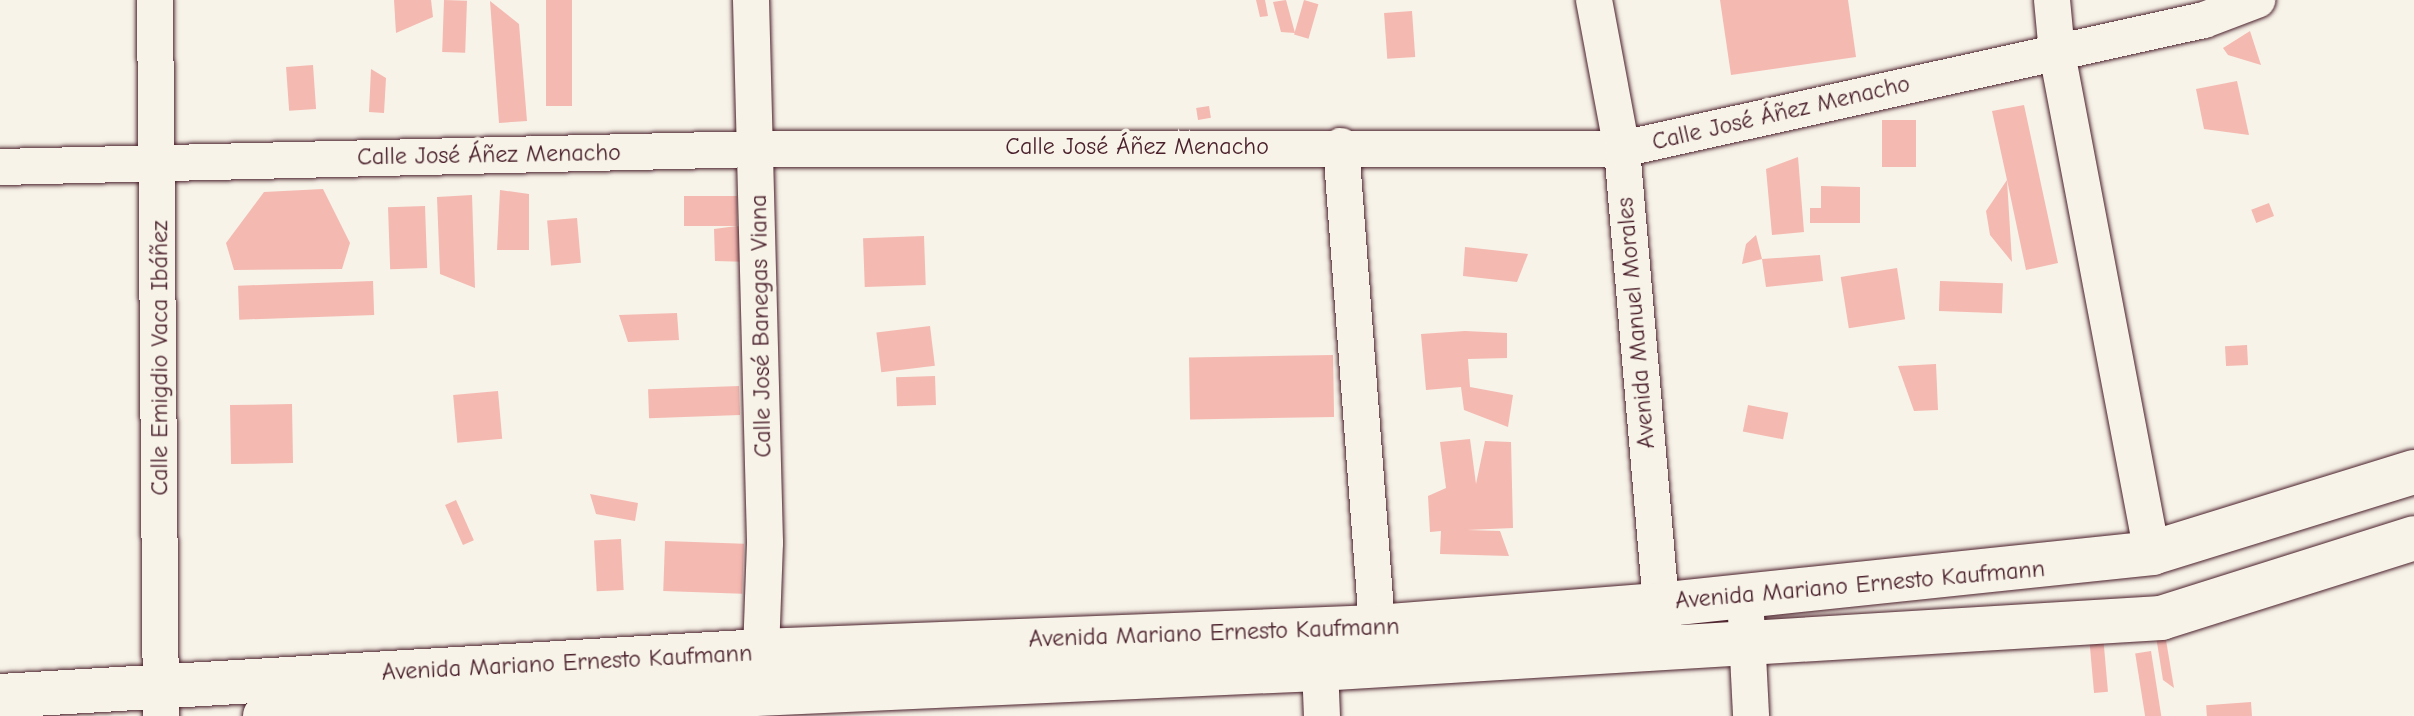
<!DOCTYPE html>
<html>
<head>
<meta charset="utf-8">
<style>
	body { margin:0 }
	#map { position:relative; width:2414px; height:716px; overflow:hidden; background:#f7f3e8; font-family:"Comic Neue",sans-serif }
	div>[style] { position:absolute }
	.building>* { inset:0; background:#f4b9b1; transform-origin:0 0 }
	.roads { filter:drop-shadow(0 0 2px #4a1f2b) drop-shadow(0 0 2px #4a1f2b) }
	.minor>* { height:36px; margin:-18px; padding:0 18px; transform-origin:18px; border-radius:18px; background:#f7f3e8 }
	.major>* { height:44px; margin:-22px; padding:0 22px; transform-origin:22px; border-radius:22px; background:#f7f3e8 }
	span { translate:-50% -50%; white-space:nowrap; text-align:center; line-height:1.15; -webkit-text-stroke:7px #f7f3e8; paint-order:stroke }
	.street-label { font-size:24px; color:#4a1f2b }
</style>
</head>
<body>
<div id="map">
	<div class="building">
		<i style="clip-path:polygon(394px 0,431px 0,433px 17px,396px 33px)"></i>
		<i style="left:444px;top:0;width:23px;height:52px;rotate:2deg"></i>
		<i style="left:546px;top:0;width:26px;height:106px"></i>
		<i style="clip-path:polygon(1256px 0,1265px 0,1268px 16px,1260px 17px)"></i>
		<i style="clip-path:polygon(1286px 0,1295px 33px,1281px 32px,1273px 2px)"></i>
		<i style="left:1304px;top:0;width:15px;height:36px;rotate:16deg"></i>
		<i style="clip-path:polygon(1720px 0,1848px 0,1856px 57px,1731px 75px)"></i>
		<i style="clip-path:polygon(490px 1px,519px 24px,527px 121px,499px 123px)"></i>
		<i style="left:1412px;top:11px;width:46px;height:28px;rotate:86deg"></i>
		<i style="clip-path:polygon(2250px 31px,2261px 65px,2228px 55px,2223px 48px)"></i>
		<i style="left:313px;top:65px;width:44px;height:27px;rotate:86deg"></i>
		<i style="clip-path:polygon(371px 69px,386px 78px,384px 113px,369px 112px)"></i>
		<i style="clip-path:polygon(2237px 81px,2249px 135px,2204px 129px,2196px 89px)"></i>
		<i style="clip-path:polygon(2024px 105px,2058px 263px,2026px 270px,2007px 180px,2012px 262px,1990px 235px,1986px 211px,2007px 180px,1992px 111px)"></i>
		<i style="left:1209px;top:106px;width:12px;height:13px;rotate:81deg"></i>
		<i style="left:1882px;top:120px;width:34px;height:47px"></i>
		<i style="clip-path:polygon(1798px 157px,1804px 232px,1772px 235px,1766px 169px)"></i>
		<i style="clip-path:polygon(1821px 186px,1860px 187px,1860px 223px,1810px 223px,1810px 208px,1821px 208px)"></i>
		<i style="clip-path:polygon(323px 189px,350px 243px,342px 269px,234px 270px,226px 243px,264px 192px)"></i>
		<i style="clip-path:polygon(500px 190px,529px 194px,529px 250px,497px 250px)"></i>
		<i style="clip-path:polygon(472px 195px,475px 288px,440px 274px,437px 197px)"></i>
		<i style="clip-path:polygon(684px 196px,737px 196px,737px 226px,751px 229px,751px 262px,715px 261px,714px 229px,737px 226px,684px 226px)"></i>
		<i style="left:2269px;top:203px;width:14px;height:19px;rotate:69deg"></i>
		<i style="left:425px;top:206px;width:62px;height:37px;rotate:88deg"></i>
		<i style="left:577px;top:218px;width:45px;height:30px;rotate:85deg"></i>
		<i style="clip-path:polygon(1756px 235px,1762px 259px,1820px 255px,1823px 281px,1766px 287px,1762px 259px,1742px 264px,1746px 244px)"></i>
		<i style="left:924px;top:236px;width:49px;height:61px;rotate:88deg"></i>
		<i style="clip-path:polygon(1465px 247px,1528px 254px,1517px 282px,1463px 276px)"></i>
		<i style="left:1897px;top:268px;width:52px;height:57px;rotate:81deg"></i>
		<i style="left:373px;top:281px;width:34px;height:135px;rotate:88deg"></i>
		<i style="left:1940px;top:281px;width:63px;height:30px;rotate:2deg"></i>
		<i style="clip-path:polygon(677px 313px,679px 340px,628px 342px,619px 315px)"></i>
		<i style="left:930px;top:326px;width:40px;height:54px;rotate:83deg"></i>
		<i style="clip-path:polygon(1465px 331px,1507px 333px,1507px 358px,1468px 359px,1470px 387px,1513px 395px,1508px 427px,1464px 410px,1461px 387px,1426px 390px,1421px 334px)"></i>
		<i style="left:2247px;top:345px;width:20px;height:22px;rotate:87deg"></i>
		<i style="left:1333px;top:355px;width:62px;height:144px;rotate:89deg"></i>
		<i style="clip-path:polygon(1936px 364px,1938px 410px,1914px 411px,1898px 366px)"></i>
		<i style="left:935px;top:376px;width:29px;height:39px;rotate:88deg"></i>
		<i style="left:739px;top:386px;width:29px;height:91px;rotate:88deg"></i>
		<i style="left:498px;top:391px;width:48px;height:45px;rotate:85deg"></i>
		<i style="left:292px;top:404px;width:59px;height:62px;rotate:89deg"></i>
		<i style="left:1748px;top:405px;width:41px;height:27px;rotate:11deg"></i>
		<i style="clip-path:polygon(1470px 439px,1476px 484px,1485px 441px,1511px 442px,1513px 528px,1467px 530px,1500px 531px,1509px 556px,1440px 554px,1441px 531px,1430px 532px,1428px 496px,1446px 488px,1440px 442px)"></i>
		<i style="clip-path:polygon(590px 494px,638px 503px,635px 521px,596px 514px)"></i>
		<i style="left:456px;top:500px;width:44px;height:12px;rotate:66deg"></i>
		<i style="left:621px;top:539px;width:51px;height:27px;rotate:87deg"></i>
		<i style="left:665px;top:541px;width:79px;height:50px;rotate:2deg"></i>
		<i style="clip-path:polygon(2163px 622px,2174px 688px,2163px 680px,2154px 624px)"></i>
		<i style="left:2103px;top:635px;width:57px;height:14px;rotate:85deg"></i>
		<i style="left:2151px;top:651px;width:66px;height:16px;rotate:81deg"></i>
		<i style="left:2251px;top:702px;width:14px;height:45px;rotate:86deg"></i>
	</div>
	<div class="roads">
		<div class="minor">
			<i style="left:155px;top:0;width:716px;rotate:89.52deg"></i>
			<i style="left:751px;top:0;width:543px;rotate:88.52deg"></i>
			<i style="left:765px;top:543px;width:108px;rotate:92.1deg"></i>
			<i style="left:1594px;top:0;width:152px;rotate:79.4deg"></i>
			<i style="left:1622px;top:149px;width:483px;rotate:85.1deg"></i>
			<i style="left:2052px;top:0;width:53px;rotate:84.6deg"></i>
			<i style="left:2057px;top:53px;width:509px;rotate:79.24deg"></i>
			<i style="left:1341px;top:146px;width:482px;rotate:85.7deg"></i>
			<i style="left:0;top:167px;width:758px;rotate:-1.36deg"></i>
			<i style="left:758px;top:149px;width:864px"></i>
			<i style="left:1622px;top:149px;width:596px;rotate:-12.5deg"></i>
			<i style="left:2204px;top:20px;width:57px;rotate:-20.7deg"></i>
			<i style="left:1745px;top:596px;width:120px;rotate:87.1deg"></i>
			<i style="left:1319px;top:642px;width:74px;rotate:87.7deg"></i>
		</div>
		<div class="major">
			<i style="left:0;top:696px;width:762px;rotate:-3.38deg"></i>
			<i style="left:761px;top:651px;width:616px;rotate:-2.23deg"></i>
			<i style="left:1377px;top:627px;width:292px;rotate:-4.5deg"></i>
			<i style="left:1668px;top:604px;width:487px;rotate:-6deg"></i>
			<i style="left:2152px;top:553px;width:274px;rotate:-17.2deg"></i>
			<i style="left:265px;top:716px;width:1054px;rotate:-2.56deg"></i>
			<i style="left:1318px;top:669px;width:845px;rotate:-3.46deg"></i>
			<i style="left:2161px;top:618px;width:265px;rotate:-17.5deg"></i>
		</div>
	</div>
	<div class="street-label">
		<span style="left:1781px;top:113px;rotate:-13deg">Calle José Áñez Menacho</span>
		<span style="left:1137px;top:147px">Calle José Áñez Menacho</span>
		<span style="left:489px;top:155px;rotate:-1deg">Calle José Áñez Menacho</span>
		<span style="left:1636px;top:323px;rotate:-95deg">Avenida Manuel Morales</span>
		<span style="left:761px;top:326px;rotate:-91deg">Calle José Banegas Viana</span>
		<span style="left:160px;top:358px;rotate:-90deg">Calle Emigdio Vaca Ibáñez</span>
		<span style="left:1860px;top:585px;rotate:-5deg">Avenida Mariano Ernesto Kaufmann</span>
		<span style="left:1214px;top:633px;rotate:-2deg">Avenida Mariano Ernesto Kaufmann</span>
		<span style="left:567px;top:663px;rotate:-3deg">Avenida Mariano Ernesto Kaufmann</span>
	</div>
</div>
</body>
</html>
